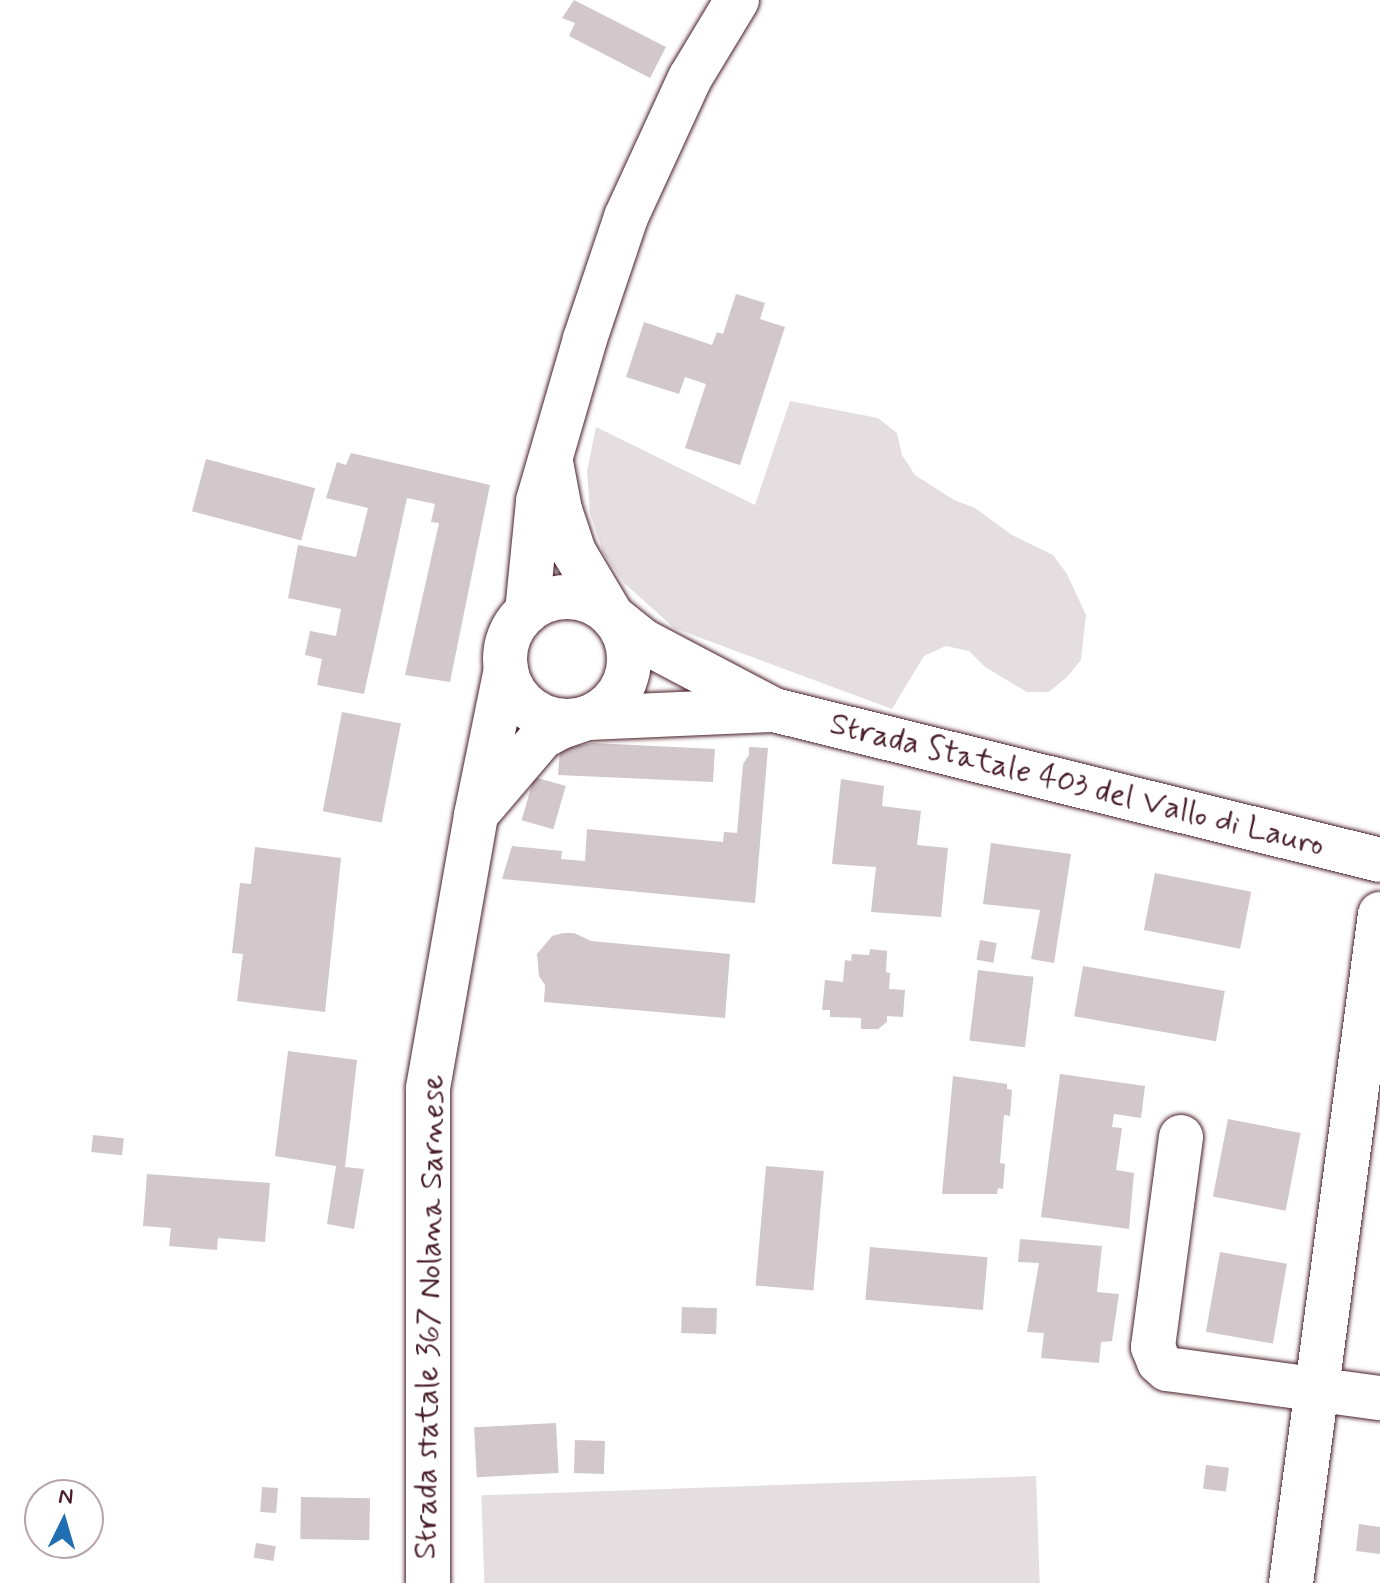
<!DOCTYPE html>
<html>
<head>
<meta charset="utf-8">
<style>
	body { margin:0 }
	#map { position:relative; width:1380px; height:1583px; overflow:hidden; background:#fff; font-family:Mynerve,sans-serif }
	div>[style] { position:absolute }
	.green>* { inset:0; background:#e5dee0; transform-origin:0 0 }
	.building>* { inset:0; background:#d2c7cb; transform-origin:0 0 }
	.roads { filter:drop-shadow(0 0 2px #4a1f2b) drop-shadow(0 0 2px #4a1f2b) }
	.minor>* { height:44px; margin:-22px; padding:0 22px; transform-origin:22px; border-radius:22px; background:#fff }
	.major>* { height:44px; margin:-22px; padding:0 22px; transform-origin:22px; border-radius:22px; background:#fff }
	.major>.ring { margin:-22px; padding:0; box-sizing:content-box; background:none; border:44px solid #fff; border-radius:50% }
	span { translate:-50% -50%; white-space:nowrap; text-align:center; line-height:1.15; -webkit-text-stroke:6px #fff; paint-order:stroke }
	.street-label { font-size:32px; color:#4a1f2b }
	.north { position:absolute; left:24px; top:1479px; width:80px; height:80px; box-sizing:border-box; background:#fff; border:2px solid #b7a5aa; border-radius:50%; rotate:5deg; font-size:22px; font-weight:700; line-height:32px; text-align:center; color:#4a1f2b }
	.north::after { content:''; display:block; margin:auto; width:28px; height:36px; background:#1f6fb2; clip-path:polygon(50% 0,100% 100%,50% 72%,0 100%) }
</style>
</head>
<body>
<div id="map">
	<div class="green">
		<i style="clip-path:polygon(790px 401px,878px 418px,897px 433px,902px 455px,915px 475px,954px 500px,975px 508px,1012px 535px,1053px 555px,1067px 574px,1086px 615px,1081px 660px,1067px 677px,1049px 692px,1027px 692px,985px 667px,969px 651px,946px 646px,924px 656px,892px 709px,674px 628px,624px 583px,603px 552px,590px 513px,587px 471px,596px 427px,755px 505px)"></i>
		<i style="left:1036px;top:1476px;width:107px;height:555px;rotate:88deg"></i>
	</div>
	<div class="building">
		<i style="clip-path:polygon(574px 0,666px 47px,650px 78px,569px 36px,575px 23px,562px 18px)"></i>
		<i style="clip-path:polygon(736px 294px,765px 303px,760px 319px,785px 327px,740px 465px,685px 448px,706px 384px,685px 377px,679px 394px,626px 377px,644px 322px,712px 345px,717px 332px,723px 334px)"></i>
		<i style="clip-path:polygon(351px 453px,490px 485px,450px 682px,405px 675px,439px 523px,431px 522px,435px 504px,407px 498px,364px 694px,317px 685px,322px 659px,305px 655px,310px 631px,336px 636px,341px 609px,288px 598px,298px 545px,356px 557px,368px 508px,326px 498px,337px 462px,346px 465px)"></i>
		<i style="left:206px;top:459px;width:113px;height:54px;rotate:15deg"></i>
		<i style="left:342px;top:712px;width:60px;height:101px;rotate:11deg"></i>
		<i style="clip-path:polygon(593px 743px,715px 749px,713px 782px,558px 775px,560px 749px)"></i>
		<i style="clip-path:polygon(749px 747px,768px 748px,755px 903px,502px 879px,512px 846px,562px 851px,561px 859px,585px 861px,587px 829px,723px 842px,724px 832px,737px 833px,743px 764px,749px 755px)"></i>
		<i style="left:534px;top:777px;width:33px;height:45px;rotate:16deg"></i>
		<i style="clip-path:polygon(841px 779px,884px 786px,882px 806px,921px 811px,917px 845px,948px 848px,941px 917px,871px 912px,876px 867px,832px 864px)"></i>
		<i style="clip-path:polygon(991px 843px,1071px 854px,1054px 963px,1031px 959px,1040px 910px,983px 904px)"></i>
		<i style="clip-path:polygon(255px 847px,341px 858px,325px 1012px,237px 1001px,243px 954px,232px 953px,240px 883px,251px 884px)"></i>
		<i style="left:1155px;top:873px;width:98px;height:58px;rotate:11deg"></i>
		<i style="clip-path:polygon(563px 933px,574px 933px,591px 941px,730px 954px,725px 1018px,544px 1002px,545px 985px,539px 976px,537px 954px,552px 936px)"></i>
		<i style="left:980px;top:940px;width:17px;height:20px;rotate:10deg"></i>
		<i style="clip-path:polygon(870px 949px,887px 951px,886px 972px,890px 973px,889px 989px,905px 990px,903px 1017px,887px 1016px,887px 1022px,878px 1029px,861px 1029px,861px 1018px,830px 1017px,830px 1010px,822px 1010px,825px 980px,843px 982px,845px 960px,851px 961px,852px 954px,869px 955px)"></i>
		<i style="left:1083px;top:966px;width:144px;height:51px;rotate:10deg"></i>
		<i style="left:978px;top:970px;width:56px;height:71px;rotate:7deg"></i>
		<i style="clip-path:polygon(288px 1051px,357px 1060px,345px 1167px,364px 1169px,354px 1229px,327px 1224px,336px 1166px,275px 1156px)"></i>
		<i style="clip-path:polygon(1060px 1074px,1145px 1086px,1141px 1118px,1114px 1114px,1112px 1127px,1122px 1128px,1116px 1170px,1134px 1173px,1129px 1229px,1041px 1217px)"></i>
		<i style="clip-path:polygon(953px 1076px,1007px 1084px,1007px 1089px,1012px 1090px,1010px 1116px,1004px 1115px,1000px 1163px,1005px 1164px,1003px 1189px,998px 1188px,997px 1194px,942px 1194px)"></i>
		<i style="left:1228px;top:1119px;width:74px;height:79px;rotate:11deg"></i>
		<i style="left:93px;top:1135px;width:31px;height:17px;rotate:6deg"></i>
		<i style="left:766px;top:1166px;width:58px;height:120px;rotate:5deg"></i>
		<i style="clip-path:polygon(147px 1174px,270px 1183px,265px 1242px,218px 1238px,217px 1250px,169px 1246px,171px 1228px,143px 1226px)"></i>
		<i style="clip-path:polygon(1020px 1239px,1102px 1246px,1097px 1292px,1119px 1294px,1112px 1341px,1101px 1342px,1099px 1363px,1041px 1358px,1044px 1333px,1027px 1332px,1039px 1263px,1018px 1262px)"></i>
		<i style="left:870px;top:1247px;width:118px;height:53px;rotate:5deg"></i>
		<i style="left:1220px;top:1252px;width:68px;height:81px;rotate:10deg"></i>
		<i style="left:682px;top:1307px;width:35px;height:26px;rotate:2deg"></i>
		<i style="left:556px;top:1423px;width:50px;height:82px;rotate:87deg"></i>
		<i style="left:575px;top:1440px;width:30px;height:33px;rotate:2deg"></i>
		<i style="left:1206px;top:1465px;width:23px;height:24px;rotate:7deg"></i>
		<i style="left:262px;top:1487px;width:16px;height:25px;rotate:4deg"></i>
		<i style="left:301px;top:1497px;width:69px;height:42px;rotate:1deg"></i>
		<i style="clip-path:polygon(1359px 1524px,1380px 1527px,1380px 1554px,1356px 1551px)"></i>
		<i style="left:256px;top:1543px;width:20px;height:15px;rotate:9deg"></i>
	</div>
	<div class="roads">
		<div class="minor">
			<i style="left:1181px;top:1137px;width:212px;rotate:97.6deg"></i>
			<i style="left:1153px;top:1347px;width:16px;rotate:68deg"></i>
			<i style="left:1159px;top:1362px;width:11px;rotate:41deg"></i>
			<i style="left:1167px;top:1369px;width:215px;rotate:7.8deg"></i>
			<i style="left:1291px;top:1583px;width:675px;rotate:-82.42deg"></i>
		</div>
		<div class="major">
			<i style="left:551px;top:462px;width:49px;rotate:79.4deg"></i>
			<i style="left:560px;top:510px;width:44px;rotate:71.6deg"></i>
			<i style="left:574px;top:552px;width:74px;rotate:59.3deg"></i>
			<i style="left:612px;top:616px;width:40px;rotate:39deg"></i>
			<i style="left:643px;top:641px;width:148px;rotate:27.8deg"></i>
			<i style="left:774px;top:710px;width:624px;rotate:13.9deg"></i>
			<i class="ring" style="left:505px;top:597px;width:80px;height:80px"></i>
			<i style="left:527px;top:612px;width:112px;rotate:-84.3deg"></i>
			<i style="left:538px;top:501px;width:169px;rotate:-73.8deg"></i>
			<i style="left:585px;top:339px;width:129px;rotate:-71.4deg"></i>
			<i style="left:626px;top:217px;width:153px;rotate:-65.3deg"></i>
			<i style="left:690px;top:78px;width:91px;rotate:-58.9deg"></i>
			<i style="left:479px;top:811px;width:97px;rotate:-49.6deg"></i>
			<i style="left:542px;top:737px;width:21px;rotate:-28deg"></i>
			<i style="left:561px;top:727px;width:28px;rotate:-19deg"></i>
			<i style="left:587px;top:718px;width:185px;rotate:-2.5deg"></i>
			<i style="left:428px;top:1583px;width:495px;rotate:-90deg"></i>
			<i style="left:428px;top:1088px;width:277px;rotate:-80deg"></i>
			<i style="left:476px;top:815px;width:149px;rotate:-78.4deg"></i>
		</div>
	</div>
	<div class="street-label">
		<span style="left:1077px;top:785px;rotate:14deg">Strada Statale 403 del Vallo di Lauro</span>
		<span style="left:430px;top:1317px;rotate:-89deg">Strada statale 367 Nolana Sarnese</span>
	</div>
	<div class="north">N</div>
</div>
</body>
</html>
